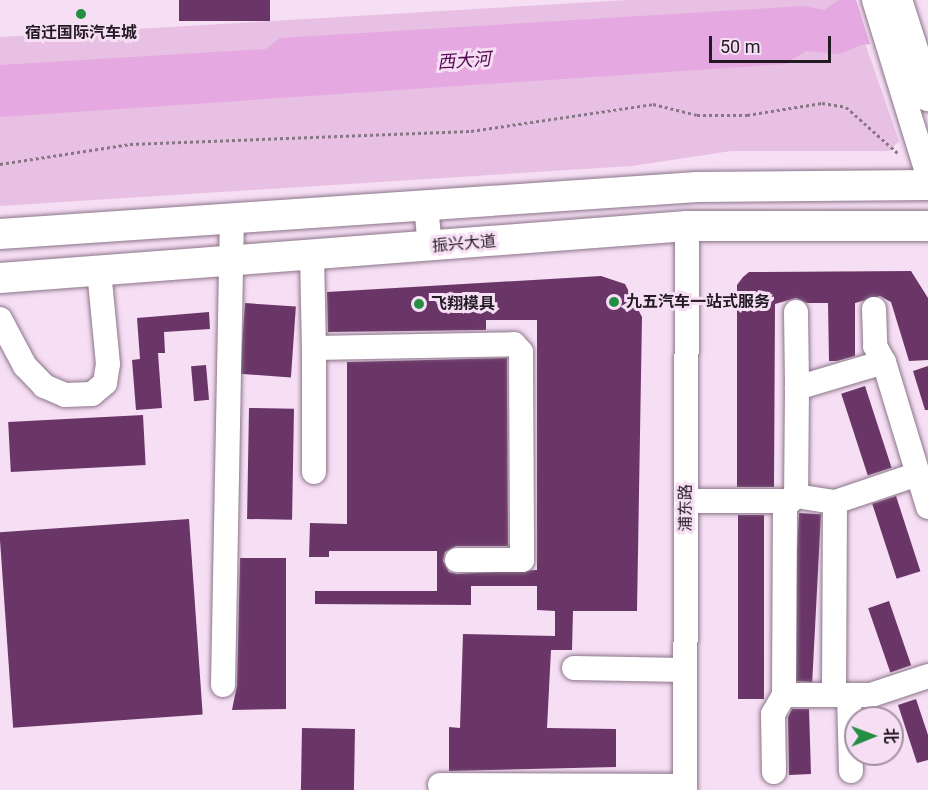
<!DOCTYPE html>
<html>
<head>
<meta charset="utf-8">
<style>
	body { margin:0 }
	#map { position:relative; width:928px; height:790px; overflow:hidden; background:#f6def4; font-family:Roboto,"Noto Sans SC",sans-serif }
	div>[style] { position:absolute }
	.green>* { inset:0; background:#e7c0e3 }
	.water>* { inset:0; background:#e5a8e0 }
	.pier>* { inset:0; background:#f6def4 }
	.building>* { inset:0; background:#6a3667; transform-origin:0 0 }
	.path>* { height:3px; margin-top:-1.5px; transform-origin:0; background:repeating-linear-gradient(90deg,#877786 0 3px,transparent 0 6px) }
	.roads { filter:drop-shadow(0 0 2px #8b7589) drop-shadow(0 0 2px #8b7589) }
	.minor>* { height:24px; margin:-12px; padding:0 12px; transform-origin:12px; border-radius:12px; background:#fff }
	.major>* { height:30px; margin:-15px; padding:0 15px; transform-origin:15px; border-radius:15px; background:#fff }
	.dots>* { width:16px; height:16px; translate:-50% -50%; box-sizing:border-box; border:3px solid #f6def4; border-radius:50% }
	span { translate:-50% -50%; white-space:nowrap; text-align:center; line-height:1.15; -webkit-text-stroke:6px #f6def4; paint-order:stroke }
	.poi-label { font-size:16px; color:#231b23; font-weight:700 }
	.left { translate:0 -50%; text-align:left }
	.street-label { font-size:16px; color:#231b23 }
	.water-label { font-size:18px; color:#530a51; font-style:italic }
	.north { position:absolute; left:844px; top:706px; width:60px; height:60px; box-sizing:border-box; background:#f6def4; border:2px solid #a290a0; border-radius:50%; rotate:89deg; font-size:16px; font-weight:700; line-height:24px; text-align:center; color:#231b23 }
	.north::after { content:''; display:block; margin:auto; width:21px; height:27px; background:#248e45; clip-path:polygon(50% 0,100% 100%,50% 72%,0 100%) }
	.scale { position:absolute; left:709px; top:36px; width:122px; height:27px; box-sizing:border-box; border:3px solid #231b23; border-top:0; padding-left:8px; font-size:18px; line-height:21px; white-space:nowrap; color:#231b23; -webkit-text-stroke:4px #f6def4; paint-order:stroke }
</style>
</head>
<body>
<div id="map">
	<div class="green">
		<i style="clip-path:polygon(628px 0,850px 0,899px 141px,889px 151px,731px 151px,632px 166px,0 206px,0 37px)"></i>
	</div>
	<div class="water">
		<i style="clip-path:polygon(839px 0,928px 0,928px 38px,861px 45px,840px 54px,806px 51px,785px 64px,0 117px,0 65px,266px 49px,280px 38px,803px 6px,824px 10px)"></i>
	</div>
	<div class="pier">
		<i style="clip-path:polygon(856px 0,928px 0,928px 41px,871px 47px)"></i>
	</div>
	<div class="building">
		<i style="left:179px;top:0;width:91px;height:21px"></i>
		<i style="clip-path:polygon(911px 271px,928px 298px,928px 360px,909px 361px,891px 302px,880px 296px,855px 303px,855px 356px,837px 361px,829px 361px,828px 303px,807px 303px,796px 298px,775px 304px,774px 487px,737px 487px,737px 285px,743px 277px,749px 272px)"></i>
		<i style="clip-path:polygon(601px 276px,625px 284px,642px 317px,637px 611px,573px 611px,572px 650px,551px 650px,547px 728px,616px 729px,616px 767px,449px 771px,449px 727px,460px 728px,463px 634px,555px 636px,555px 611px,537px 610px,537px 586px,471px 586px,471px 605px,315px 604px,315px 591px,437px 591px,437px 551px,329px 551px,329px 557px,309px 557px,310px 523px,347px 524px,347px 362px,507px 358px,508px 546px,456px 546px,445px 552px,443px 561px,449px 572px,457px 574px,537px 570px,537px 320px,486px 320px,486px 330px,328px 332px,327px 292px)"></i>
		<i style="left:245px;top:303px;width:51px;height:71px;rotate:4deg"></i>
		<i style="clip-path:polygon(209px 312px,210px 329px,164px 332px,165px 353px,158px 353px,162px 408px,136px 410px,132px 360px,140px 359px,137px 318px)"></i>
		<i style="left:206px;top:365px;width:35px;height:15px;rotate:85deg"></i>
		<i style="clip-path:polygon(928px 366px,928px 410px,925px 410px,913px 371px)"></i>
		<i style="left:865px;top:386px;width:86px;height:25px;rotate:72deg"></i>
		<i style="left:249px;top:408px;width:45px;height:111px;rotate:1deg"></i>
		<i style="left:143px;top:415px;width:50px;height:135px;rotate:87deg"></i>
		<i style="left:896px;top:496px;width:79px;height:25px;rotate:72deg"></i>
		<i style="left:799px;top:513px;width:22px;height:168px;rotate:3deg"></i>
		<i style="left:738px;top:515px;width:26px;height:184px"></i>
		<i style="left:189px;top:519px;width:196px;height:190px;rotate:86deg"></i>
		<i style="clip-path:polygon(240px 558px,286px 558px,286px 709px,232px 710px,237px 685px)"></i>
		<i style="left:889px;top:601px;width:68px;height:22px;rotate:71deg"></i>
		<i style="clip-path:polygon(916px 699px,928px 735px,928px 760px,917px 763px,898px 705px)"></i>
		<i style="clip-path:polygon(792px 709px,809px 709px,811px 774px,789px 775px,788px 717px)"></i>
		<i style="left:302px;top:728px;width:53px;height:62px;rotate:1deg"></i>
	</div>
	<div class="path">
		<i style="left:0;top:164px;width:132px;rotate:-8.7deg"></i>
		<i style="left:130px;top:144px;width:341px;rotate:-2.2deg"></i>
		<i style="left:471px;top:131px;width:184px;rotate:-8.4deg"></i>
		<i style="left:653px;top:104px;width:45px;rotate:14deg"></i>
		<i style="left:697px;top:115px;width:50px"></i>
		<i style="left:747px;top:115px;width:76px;rotate:-9.1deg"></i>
		<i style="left:822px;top:103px;width:24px;rotate:9deg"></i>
		<i style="left:846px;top:107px;width:72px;rotate:41.6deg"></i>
	</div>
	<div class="roads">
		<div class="minor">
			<i style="left:874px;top:0;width:183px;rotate:72.9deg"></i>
			<i style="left:426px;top:205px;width:42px;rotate:84.6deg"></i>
			<i style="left:312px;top:255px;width:93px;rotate:88.8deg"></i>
			<i style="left:314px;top:348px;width:200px;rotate:-1.1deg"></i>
			<i style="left:514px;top:344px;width:11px;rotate:49deg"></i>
			<i style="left:521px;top:352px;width:208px;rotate:89.7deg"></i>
			<i style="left:522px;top:560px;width:65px;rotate:180deg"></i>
			<i style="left:874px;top:309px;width:37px;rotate:88deg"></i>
			<i style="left:875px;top:346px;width:18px;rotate:61deg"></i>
			<i style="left:796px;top:312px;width:76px;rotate:89.2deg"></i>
			<i style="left:0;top:319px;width:53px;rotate:62deg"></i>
			<i style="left:25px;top:366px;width:28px;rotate:46deg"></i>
			<i style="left:44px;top:386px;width:23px;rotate:23deg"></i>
			<i style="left:65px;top:395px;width:27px;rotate:-2deg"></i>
			<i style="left:92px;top:394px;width:17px;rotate:-40deg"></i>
			<i style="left:105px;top:383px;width:19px;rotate:-81deg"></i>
			<i style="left:108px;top:364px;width:93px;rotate:-95.5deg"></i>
			<i style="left:314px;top:348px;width:124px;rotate:90deg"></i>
			<i style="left:796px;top:496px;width:39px;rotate:9deg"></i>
			<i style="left:835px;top:502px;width:193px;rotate:90.3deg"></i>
			<i style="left:686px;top:501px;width:104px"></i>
			<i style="left:835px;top:502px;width:88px;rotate:-18.6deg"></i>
			<i style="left:928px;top:507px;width:152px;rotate:-106.9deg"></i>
			<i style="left:884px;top:362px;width:91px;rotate:163.4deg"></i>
			<i style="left:797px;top:388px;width:108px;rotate:90.5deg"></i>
			<i style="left:796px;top:496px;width:15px;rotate:138deg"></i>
			<i style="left:785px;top:506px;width:189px;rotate:90.3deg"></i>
			<i style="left:784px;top:695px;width:87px"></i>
			<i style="left:871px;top:695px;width:60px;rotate:-18.4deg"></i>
			<i style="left:574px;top:668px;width:111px;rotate:1deg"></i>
			<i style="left:223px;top:685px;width:467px;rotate:-88.9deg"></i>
			<i style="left:849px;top:695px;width:76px;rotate:88.5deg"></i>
			<i style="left:774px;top:772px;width:58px;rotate:-91deg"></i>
			<i style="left:773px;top:714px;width:22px;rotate:-60deg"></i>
			<i style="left:440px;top:785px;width:245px;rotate:0.2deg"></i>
			<i style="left:685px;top:790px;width:564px;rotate:-89.8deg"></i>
		</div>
		<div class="major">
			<i style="left:897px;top:0;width:101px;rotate:72.1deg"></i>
			<i style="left:0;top:234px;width:699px;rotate:-3.86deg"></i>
			<i style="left:697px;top:187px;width:231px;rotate:-0.5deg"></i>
			<i style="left:0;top:278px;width:689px;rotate:-4.33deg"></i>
			<i style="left:687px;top:226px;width:241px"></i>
		</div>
	</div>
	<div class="dots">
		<i style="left:81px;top:14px;background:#248e45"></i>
		<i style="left:614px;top:302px;background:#248e45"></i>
		<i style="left:419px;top:304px;background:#248e45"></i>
	</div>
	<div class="poi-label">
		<span style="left:81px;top:33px">宿迁国际汽车城</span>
		<span class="left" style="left:626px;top:302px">九五汽车一站式服务</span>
		<span class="left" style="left:431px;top:304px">飞翔模具</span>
	</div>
	<div class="street-label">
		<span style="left:464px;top:244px;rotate:-5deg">振兴大道</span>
		<span style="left:686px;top:508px;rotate:-90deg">浦东路</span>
	</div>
	<div class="water-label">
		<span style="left:464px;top:61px;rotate:-4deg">西大河</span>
	</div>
	<div class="north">北</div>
	<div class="scale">50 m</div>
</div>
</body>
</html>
